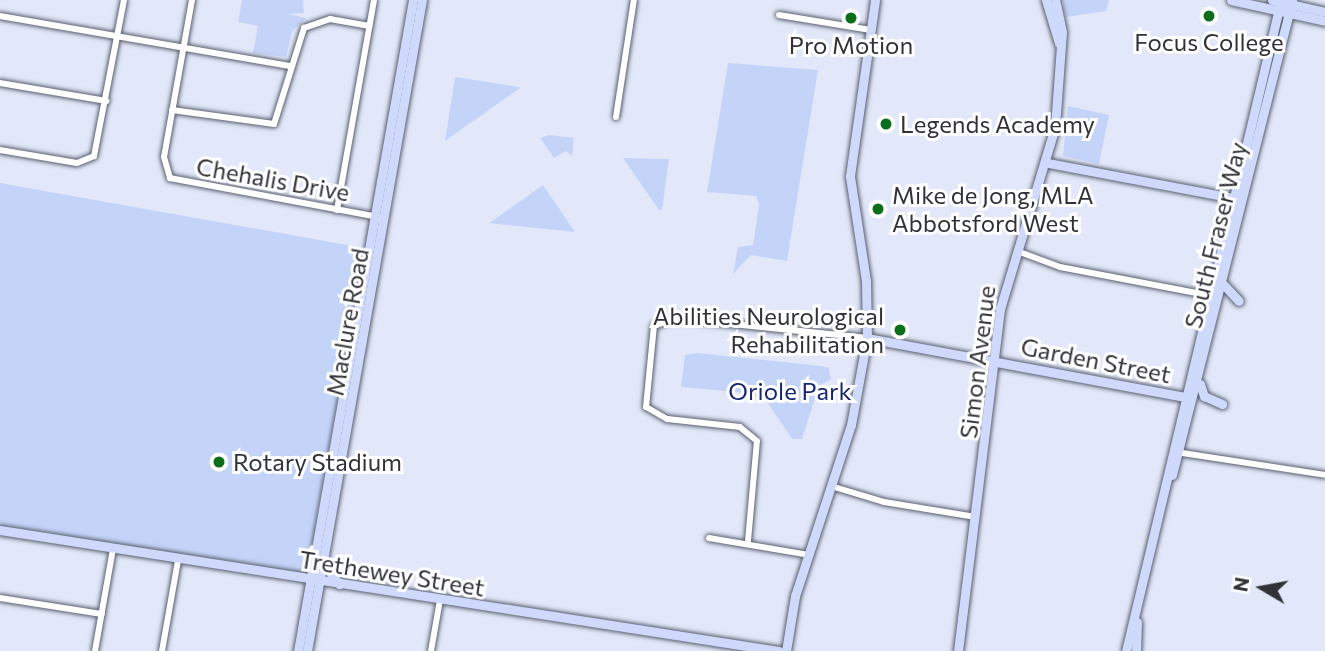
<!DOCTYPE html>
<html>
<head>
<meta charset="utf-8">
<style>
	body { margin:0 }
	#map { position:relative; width:1325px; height:651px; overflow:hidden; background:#e2e8f9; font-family:Commissioner,sans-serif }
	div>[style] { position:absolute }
	.green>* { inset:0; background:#c4d4f9 }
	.roads { filter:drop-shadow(0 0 2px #5a606e) drop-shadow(0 0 2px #5a606e) }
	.street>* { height:6px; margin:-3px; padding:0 3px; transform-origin:3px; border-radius:3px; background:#fff }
	.secondary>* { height:9px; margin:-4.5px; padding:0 4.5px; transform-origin:4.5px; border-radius:4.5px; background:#ced9fb }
	.dots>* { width:19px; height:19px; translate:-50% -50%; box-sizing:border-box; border:4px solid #fff; border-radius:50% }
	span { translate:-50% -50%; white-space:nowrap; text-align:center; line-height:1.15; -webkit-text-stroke:6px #fff; paint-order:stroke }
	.poi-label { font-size:24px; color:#303238 }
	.left { translate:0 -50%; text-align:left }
	.right { translate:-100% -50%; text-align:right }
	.street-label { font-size:24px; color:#303238 }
	.park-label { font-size:24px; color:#142571 }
	.north { position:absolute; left:1227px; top:553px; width:70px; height:70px; -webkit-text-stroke:5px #fff; paint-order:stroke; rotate:280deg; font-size:19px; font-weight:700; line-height:28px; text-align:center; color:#303238 }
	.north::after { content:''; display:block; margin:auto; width:24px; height:32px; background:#303238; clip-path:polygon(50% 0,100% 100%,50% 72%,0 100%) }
</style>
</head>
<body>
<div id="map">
	<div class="green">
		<i style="clip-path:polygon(242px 0,303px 0,304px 13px,288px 14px,306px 18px,292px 31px,286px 57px,253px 53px,258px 26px,238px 22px)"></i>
		<i style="clip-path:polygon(1063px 0,1109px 0,1106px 11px,1066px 17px)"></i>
		<i style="clip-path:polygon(728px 63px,818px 70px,787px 261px,751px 255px,733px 274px,738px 247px,753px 245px,759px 205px,756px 196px,707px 192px)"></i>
		<i style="clip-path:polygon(455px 77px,519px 87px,520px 88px,445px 141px)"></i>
		<i style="clip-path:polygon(1068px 106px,1109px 115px,1099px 164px,1063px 156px)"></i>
		<i style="clip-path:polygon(549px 135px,574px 138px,572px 156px,566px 151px,554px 158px,540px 138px)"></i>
		<i style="clip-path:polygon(623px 158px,669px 159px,662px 210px,659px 210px)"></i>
		<i style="clip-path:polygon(0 183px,364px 248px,308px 566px,300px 572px,0 526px)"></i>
		<i style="clip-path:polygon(543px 185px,575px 232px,489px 223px)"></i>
		<i style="clip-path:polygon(697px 353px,821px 366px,829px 368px,831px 379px,819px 386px,802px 439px,792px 439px,767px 402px,748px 393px,681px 387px,685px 355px)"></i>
	</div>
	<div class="roads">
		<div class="street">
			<i style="left:192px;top:0;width:159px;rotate:100.1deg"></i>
			<i style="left:164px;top:157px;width:22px;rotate:74deg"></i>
			<i style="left:170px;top:178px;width:213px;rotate:10.6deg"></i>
			<i style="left:779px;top:15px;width:93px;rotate:9.3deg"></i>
			<i style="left:0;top:16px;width:294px;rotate:9.8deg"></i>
			<i style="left:0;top:83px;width:108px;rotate:9.6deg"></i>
			<i style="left:172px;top:110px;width:103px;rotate:7.8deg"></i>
			<i style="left:274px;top:124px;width:101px;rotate:-72.6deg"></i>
			<i style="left:304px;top:28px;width:28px;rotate:-19deg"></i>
			<i style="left:330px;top:19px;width:40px;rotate:10deg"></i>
			<i style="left:616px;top:117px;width:118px;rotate:-81.3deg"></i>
			<i style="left:0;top:150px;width:78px;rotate:9.6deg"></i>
			<i style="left:77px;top:163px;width:18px;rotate:-22deg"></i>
			<i style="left:94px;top:156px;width:159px;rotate:-79.1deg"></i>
			<i style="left:337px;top:210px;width:213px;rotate:-80deg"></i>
			<i style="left:1017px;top:251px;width:46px;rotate:20.4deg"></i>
			<i style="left:1060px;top:267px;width:155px;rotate:10.8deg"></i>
			<i style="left:1182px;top:453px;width:145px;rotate:8.7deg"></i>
			<i style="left:831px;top:486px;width:55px;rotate:16.8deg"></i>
			<i style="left:884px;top:502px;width:93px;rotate:9.3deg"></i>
			<i style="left:709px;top:538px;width:101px;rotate:9.6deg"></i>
			<i style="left:748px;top:541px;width:100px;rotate:-84.9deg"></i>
			<i style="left:757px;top:441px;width:22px;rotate:-141deg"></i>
			<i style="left:740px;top:427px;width:73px;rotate:-173.7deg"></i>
			<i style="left:667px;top:419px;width:24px;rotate:-150deg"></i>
			<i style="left:646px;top:407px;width:81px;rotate:-84.4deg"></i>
			<i style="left:654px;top:326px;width:22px;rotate:-21deg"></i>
			<i style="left:675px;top:318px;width:193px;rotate:5.9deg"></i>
			<i style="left:0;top:598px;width:103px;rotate:8.9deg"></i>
			<i style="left:95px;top:651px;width:104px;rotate:-80deg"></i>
			<i style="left:162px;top:651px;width:92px;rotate:-80deg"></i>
			<i style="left:431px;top:651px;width:52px;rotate:-80deg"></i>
		</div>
		<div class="secondary">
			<i style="left:1046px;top:0;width:45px;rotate:73.2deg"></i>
			<i style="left:1231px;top:0;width:96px;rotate:12.6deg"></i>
			<i style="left:1272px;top:0;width:54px;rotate:12.8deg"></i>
			<i style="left:1048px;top:163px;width:194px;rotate:10.7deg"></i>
			<i style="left:1223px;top:284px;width:23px;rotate:47deg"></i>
			<i style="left:867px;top:338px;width:329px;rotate:10.5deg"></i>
			<i style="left:1200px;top:384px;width:13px;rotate:72deg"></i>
			<i style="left:1204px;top:396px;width:20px;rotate:24deg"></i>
			<i style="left:1172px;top:475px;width:490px;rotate:-75.8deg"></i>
			<i style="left:0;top:530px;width:788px;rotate:8.83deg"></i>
			<i style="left:323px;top:564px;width:26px;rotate:51deg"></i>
			<i style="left:298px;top:651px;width:661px;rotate:-79.98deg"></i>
			<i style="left:307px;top:651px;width:661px;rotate:-79.98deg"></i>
			<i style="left:786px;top:651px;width:56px;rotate:-80.7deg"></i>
			<i style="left:795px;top:596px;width:180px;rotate:-71.9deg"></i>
			<i style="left:851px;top:425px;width:88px;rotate:-79.6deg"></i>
			<i style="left:867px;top:338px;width:57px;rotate:-91deg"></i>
			<i style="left:866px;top:281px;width:106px;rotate:-98.7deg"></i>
			<i style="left:850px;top:176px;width:178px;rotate:-81.9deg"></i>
			<i style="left:958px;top:651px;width:345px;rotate:-83deg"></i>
			<i style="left:1000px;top:309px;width:190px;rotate:-73.2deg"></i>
			<i style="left:1055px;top:127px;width:95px;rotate:-85.8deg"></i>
			<i style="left:1062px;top:32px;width:33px;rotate:-102deg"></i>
			<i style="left:1126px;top:651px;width:669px;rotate:-76.61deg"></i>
			<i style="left:1136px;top:651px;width:29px;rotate:-88deg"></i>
		</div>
	</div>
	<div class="dots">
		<i style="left:1209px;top:16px;background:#0a6d1a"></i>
		<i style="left:851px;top:18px;background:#0a6d1a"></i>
		<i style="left:886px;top:124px;background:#0a6d1a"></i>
		<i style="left:878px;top:209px;background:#0a6d1a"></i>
		<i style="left:900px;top:330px;background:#0a6d1a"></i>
		<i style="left:219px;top:462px;background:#0a6d1a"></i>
	</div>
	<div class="poi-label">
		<span style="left:1209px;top:42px">Focus College</span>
		<span style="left:851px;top:45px">Pro Motion</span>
		<span class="left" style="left:900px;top:124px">Legends Academy</span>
		<span class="left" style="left:892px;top:209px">Mike de Jong, MLA<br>Abbotsford West</span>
		<span class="right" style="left:884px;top:330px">Abilities Neurological<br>Rehabilitation</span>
		<span class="left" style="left:233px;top:462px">Rotary Stadium</span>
	</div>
	<div class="street-label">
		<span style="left:273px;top:179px;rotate:10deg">Chehalis Drive</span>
		<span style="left:1215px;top:235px;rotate:-76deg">South Fraser Way</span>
		<span style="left:347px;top:322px;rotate:-80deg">Maclure Road</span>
		<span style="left:1096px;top:360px;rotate:11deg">Garden Street</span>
		<span style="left:977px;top:362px;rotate:-83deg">Simon Avenue</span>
		<span style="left:392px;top:573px;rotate:9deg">Trethewey Street</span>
	</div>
	<div class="park-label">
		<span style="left:790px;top:391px">Oriole Park</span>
	</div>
	<div class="north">N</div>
</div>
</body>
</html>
